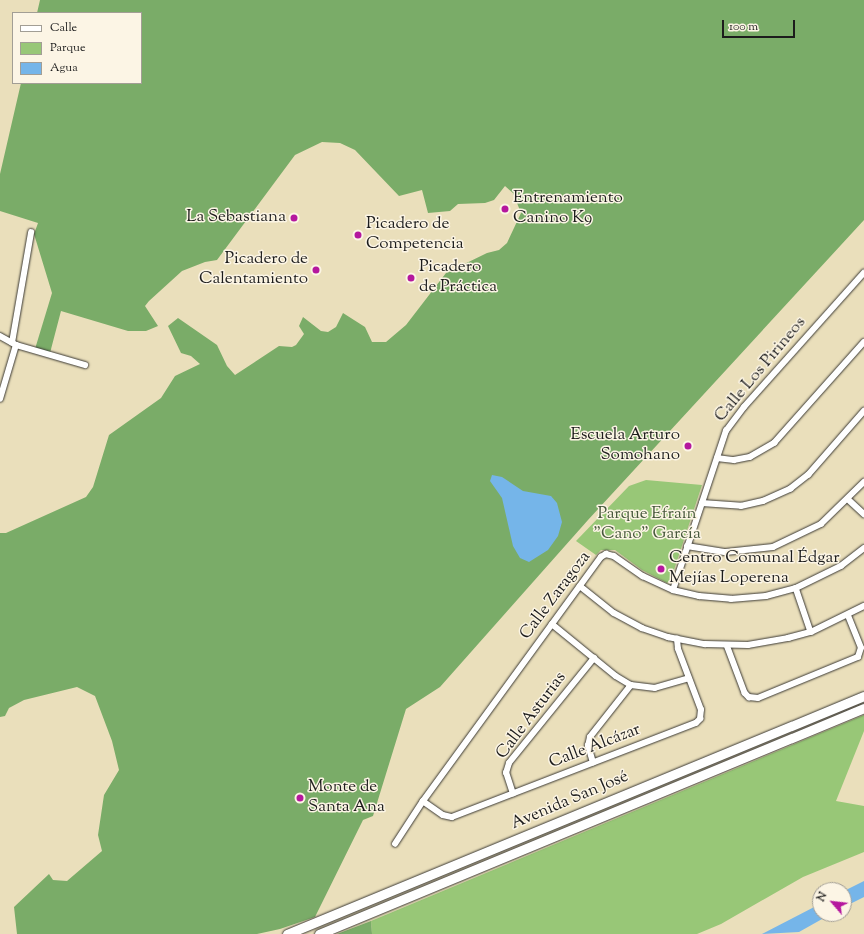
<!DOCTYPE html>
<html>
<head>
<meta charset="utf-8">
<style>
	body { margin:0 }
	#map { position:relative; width:864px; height:934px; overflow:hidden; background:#eadfbb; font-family:"Sorts Mill Goudy",serif }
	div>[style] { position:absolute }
	.green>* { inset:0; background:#98c777 }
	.forest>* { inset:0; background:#7aac68 }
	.water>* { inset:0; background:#75b5e9 }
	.roads { filter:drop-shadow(0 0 1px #3b3934) drop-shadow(0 0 1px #3b3934) }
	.street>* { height:5.5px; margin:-2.75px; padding:0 2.75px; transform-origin:2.75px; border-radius:2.75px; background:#fff }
	.primary>* { height:9px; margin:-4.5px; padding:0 4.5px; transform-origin:4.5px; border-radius:4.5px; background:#fff }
	.dots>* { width:11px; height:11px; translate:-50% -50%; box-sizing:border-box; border:2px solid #fcf5e5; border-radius:50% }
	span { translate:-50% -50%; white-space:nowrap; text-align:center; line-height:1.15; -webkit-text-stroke:3px #fcf5e5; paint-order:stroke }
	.poi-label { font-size:17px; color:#1c1c1c }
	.left { translate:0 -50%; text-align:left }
	.right { translate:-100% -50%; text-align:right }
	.street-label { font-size:17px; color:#1c1c1c }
	.park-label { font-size:17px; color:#47583c }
	.legend { position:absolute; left:12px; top:12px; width:130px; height:72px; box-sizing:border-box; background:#fcf5e5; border:1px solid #a29e95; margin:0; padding:5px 7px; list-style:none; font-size:12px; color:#1c1c1c }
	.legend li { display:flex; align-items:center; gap:8px; height:20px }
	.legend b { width:20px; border:1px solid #a29e95 }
	.north { position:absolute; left:812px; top:882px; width:40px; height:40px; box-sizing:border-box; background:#fcf5e5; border:1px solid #a29e95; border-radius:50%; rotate:298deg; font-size:11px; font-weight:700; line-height:16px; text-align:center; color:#1c1c1c }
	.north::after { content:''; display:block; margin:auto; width:14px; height:18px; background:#b5179e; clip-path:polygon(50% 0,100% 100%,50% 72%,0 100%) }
	.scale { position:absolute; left:722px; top:20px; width:73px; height:18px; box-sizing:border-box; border:2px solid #1c1c1c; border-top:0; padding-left:5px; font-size:12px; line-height:14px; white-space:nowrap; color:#1c1c1c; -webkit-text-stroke:3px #fcf5e5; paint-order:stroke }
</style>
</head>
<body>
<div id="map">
	<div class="green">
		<i style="clip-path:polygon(646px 480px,702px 485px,671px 579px,667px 583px,642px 570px,615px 550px,601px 550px,596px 555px,576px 541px,629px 486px)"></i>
		<i style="clip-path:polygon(864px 715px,864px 731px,836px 801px,864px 806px,864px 852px,803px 877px,721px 924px,697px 934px,372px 934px,371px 921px)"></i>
	</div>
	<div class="forest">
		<i style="clip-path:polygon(40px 0,864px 0,864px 220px,588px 520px,440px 687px,406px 709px,373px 816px,363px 820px,315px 917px,280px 929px,257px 934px,17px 934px,14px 907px,49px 874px,53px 880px,67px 881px,102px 851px,98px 835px,104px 795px,119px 770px,112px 741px,95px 696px,77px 687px,24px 700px,9px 708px,5px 716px,0 717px,0 533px,6px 533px,86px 497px,93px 487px,109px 435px,161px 398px,175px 376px,200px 364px,191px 356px,181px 353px,168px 326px,178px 318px,217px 345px,227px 366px,235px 375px,279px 346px,292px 347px,296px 345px,304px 334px,299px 326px,303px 317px,321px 331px,328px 332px,336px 327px,343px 313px,365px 327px,372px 342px,386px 342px,406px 325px,446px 273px,487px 253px,499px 250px,507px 243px,521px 213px,513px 193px,505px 186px,494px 200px,485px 203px,458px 204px,450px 211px,428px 213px,422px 190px,399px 196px,355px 150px,340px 143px,322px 142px,295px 155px,217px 260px,205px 262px,182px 271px,149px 301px,145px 306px,158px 326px,146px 331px,128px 331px,61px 311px,50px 353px,35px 349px,52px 293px,34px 234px,38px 223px,0 211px,0 174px,21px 83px,141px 83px,141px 13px,37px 13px)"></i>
		<i style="clip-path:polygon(371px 921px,372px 934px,337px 934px)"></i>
	</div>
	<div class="water">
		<i style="clip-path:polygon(492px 475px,502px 477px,523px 491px,551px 496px,557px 503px,562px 522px,558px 536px,548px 550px,529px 562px,520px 558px,513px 546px,502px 498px,490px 481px)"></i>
		<i style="clip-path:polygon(864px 881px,864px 897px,844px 907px,844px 891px)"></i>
		<i style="clip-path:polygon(820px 904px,820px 914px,831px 914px,799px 932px,762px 934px)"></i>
	</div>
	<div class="roads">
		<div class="street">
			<i style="left:0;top:336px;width:18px;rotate:29deg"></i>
			<i style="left:16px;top:345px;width:72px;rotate:16.2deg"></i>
			<i style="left:12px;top:343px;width:112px;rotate:-80.2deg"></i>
			<i style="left:0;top:399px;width:56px;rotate:-73.5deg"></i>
			<i style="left:717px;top:458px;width:17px;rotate:7deg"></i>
			<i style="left:734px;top:460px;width:16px;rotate:-11deg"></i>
			<i style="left:750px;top:457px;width:28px;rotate:-30deg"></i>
			<i style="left:774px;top:443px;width:135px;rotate:-48.3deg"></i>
			<i style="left:848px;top:499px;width:22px;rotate:43deg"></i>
			<i style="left:702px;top:503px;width:39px;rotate:4deg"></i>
			<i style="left:741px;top:506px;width:23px;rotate:-13deg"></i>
			<i style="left:763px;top:501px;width:30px;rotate:-24deg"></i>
			<i style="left:790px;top:489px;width:23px;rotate:-38deg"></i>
			<i style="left:808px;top:475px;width:85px;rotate:-48.8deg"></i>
			<i style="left:687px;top:546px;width:39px;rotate:9deg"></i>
			<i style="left:726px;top:552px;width:47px;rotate:-6.1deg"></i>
			<i style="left:773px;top:547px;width:53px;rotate:-25.6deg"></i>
			<i style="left:821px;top:524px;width:60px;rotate:-44.3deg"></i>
			<i style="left:580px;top:586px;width:43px;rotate:38.5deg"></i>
			<i style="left:614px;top:613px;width:32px;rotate:28deg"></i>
			<i style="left:642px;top:628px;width:28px;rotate:19deg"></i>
			<i style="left:668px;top:637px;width:38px;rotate:11deg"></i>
			<i style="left:705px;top:644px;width:43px;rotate:1.3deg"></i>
			<i style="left:748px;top:645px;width:41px;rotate:-9.9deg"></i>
			<i style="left:788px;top:638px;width:24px;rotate:-15deg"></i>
			<i style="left:811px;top:632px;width:59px;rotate:-26.1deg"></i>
			<i style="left:796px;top:588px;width:46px;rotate:71.2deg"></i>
			<i style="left:673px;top:590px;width:168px;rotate:-71.6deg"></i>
			<i style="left:726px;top:431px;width:30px;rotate:-53deg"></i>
			<i style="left:744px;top:407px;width:180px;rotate:-48.2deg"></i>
			<i style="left:552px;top:624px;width:82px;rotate:39.1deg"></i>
			<i style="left:616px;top:676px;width:17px;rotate:31deg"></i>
			<i style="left:631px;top:685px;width:24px;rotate:7deg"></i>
			<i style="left:655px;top:688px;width:35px;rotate:-16deg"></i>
			<i style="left:727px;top:645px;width:51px;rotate:69.4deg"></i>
			<i style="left:745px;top:693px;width:6px;rotate:45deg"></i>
			<i style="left:749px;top:697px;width:9px;rotate:6deg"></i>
			<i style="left:758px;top:698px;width:108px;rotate:-22.3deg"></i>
			<i style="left:858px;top:657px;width:9px;rotate:-72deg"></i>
			<i style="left:861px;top:648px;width:35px;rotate:-112deg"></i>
			<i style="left:593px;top:763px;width:18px;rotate:-106deg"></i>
			<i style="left:588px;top:746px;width:9px;rotate:-77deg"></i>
			<i style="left:590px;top:737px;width:66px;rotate:-51.7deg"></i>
			<i style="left:513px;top:794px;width:22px;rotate:-108deg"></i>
			<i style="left:506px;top:773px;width:10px;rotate:-73deg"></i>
			<i style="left:509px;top:763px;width:135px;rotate:-51deg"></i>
			<i style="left:423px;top:801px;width:24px;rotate:35deg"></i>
			<i style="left:443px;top:815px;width:9px;rotate:13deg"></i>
			<i style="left:452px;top:817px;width:261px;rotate:-21.1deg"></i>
			<i style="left:696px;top:723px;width:6px;rotate:-45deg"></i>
			<i style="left:700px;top:719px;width:9px;rotate:-84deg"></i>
			<i style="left:701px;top:710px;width:65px;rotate:-110.7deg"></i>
			<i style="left:678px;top:649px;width:10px;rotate:-96deg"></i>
			<i style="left:395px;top:844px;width:51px;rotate:-56.9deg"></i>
			<i style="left:423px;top:801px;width:302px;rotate:-53.9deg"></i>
			<i style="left:601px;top:557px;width:6px;rotate:-31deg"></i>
			<i style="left:606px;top:554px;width:8px;rotate:14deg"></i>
			<i style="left:614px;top:556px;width:35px;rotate:35deg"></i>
			<i style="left:643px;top:576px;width:33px;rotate:25deg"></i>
			<i style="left:673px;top:590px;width:27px;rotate:13deg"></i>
			<i style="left:699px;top:596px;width:32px;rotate:5deg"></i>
			<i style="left:731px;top:599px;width:35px;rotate:-5deg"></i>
			<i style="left:766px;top:596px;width:31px;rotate:-15deg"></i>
			<i style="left:796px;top:588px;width:50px;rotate:-26.1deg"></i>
			<i style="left:841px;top:566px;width:29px;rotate:-38deg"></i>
		</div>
		<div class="primary">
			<i style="left:287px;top:934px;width:624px;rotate:-22.42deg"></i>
			<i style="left:319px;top:934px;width:590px;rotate:-22.52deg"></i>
		</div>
	</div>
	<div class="dots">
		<i style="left:505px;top:209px;background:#b5179e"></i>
		<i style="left:294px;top:218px;background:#b5179e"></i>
		<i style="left:358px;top:235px;background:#b5179e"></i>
		<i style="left:316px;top:270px;background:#b5179e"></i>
		<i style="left:411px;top:278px;background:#b5179e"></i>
		<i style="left:688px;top:446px;background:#b5179e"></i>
		<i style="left:661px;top:569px;background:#b5179e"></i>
		<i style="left:300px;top:798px;background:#b5179e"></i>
	</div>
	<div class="poi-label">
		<span class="left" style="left:513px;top:209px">Entrenamiento<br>Canino K9</span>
		<span class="right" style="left:286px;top:218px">La Sebastiana</span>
		<span class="left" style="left:366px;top:235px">Picadero de<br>Competencia</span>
		<span class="right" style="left:308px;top:270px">Picadero de<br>Calentamiento</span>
		<span class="left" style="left:419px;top:278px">Picadero<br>de Práctica</span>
		<span class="right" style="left:680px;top:446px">Escuela Arturo<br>Somohano</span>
		<span class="left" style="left:669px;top:569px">Centro Comunal Édgar<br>Mejías Loperena</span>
		<span class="left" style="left:308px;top:798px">Monte de<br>Santa Ana</span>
	</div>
	<div class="street-label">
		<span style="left:761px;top:370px;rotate:-50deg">Calle Los Pirineos</span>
		<span style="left:556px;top:596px;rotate:-53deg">Calle Zaragoza</span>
		<span style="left:532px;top:716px;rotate:-53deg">Calle Asturias</span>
		<span style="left:595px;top:747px;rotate:-21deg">Calle Alcázar</span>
		<span style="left:570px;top:801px;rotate:-23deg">Avenida San José</span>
	</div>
	<div class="park-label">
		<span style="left:647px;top:525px">Parque Efraín<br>"Cano" García</span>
	</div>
	<ul class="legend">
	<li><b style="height:5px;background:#fff"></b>Calle</li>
	<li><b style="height:11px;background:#98c777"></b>Parque</li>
	<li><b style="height:11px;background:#75b5e9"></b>Agua</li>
	</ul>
	<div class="north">N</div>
	<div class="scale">100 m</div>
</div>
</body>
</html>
